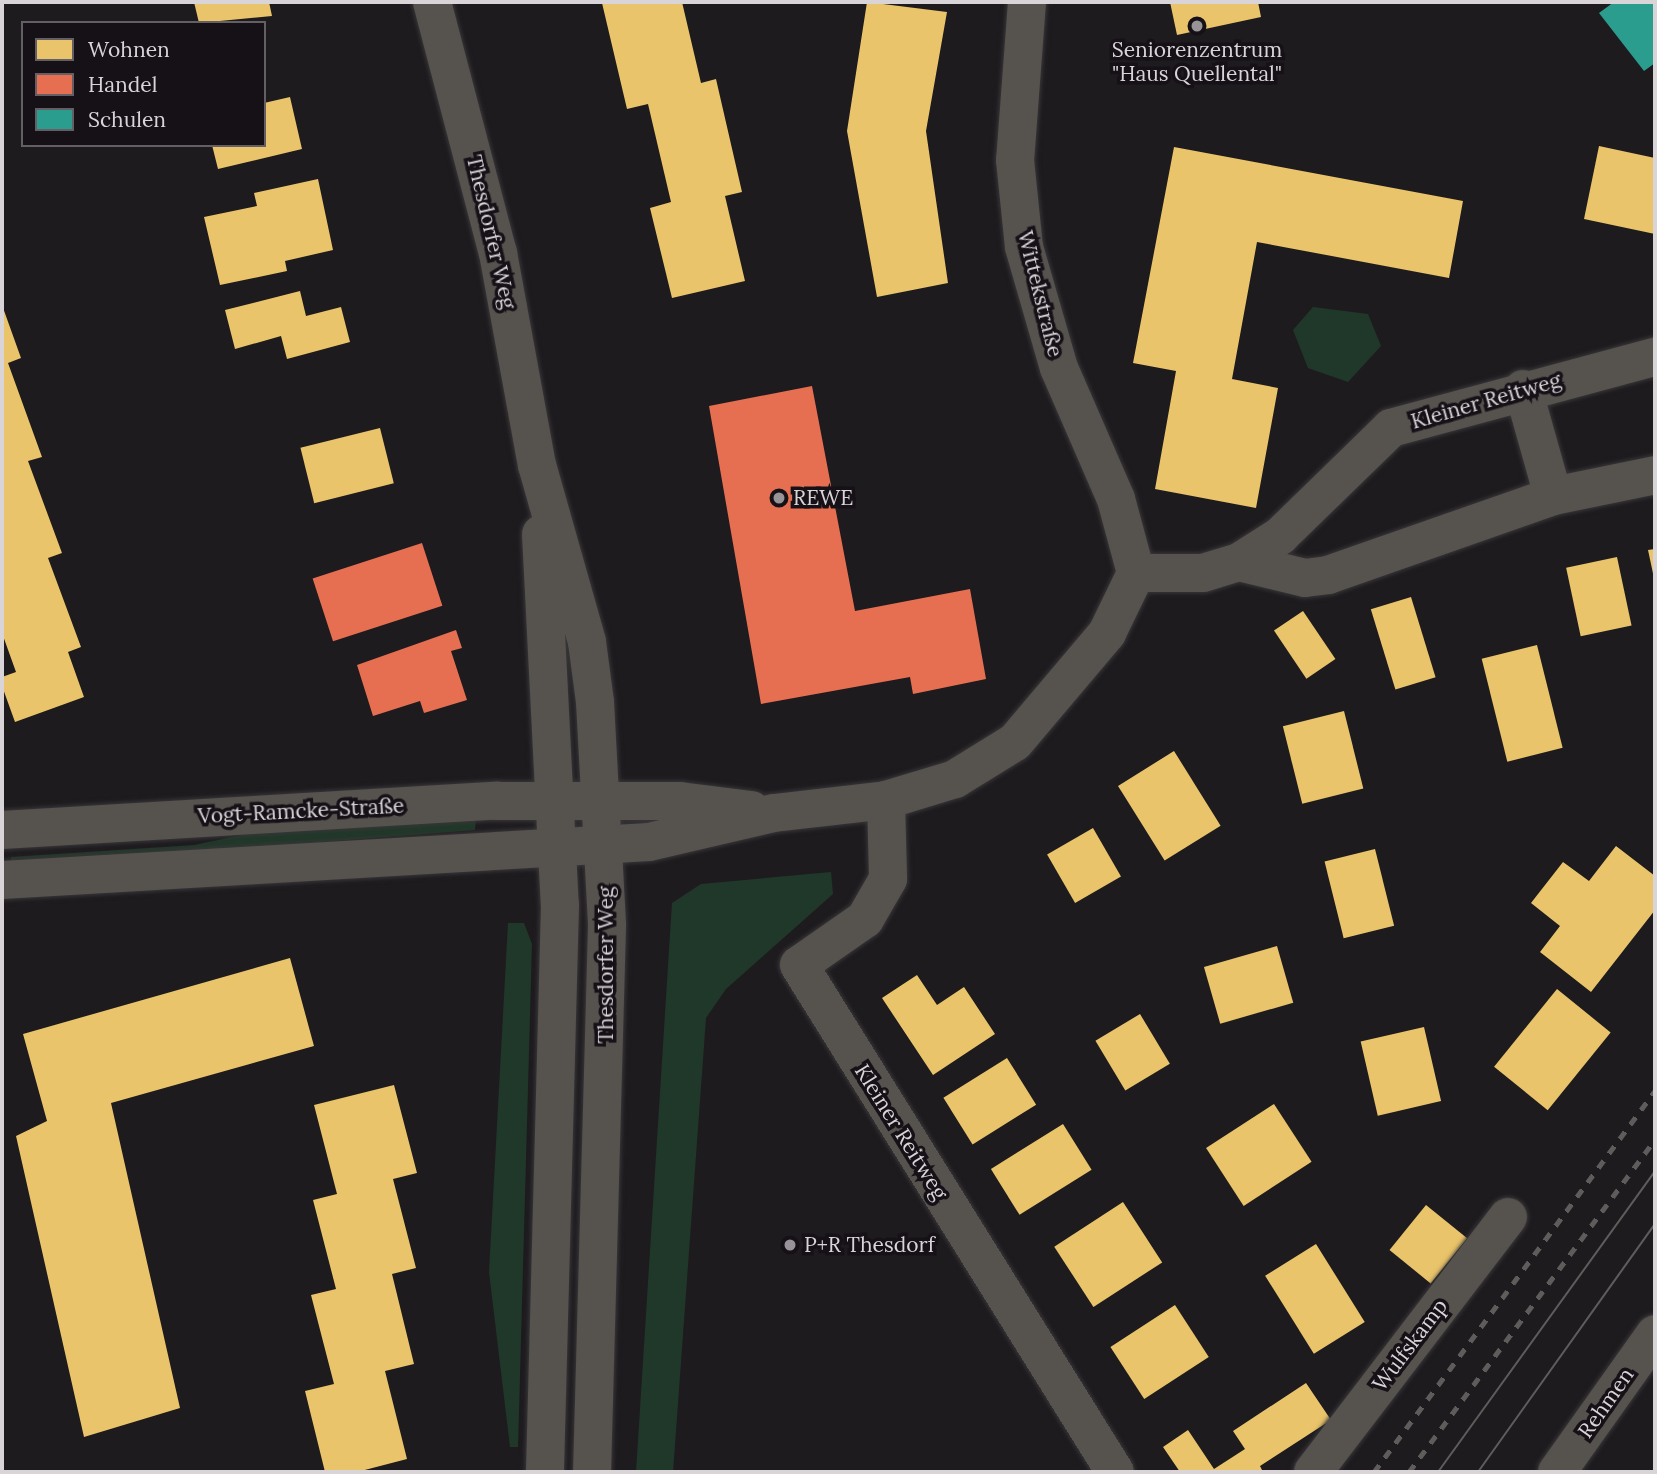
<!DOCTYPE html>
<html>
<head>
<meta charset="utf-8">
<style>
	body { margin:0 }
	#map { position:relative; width:1657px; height:1474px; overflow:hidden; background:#1e1b1f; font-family:Lora,serif }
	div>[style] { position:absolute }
	.green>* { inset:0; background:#203829 }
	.homes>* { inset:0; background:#e9c46a; transform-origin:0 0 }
	.shops>* { inset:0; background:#e76f51; transform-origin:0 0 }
	.schools>* { inset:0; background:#2a9d8f }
	.roads { filter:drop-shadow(0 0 2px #383638) drop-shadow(0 0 2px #383638) }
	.minor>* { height:38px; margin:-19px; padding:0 19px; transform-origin:19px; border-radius:19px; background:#56534f }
	.tram>* { height:2px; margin:-1px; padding:0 1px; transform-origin:1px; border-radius:1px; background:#5f5c5b }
	.rail>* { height:5px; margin-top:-2.5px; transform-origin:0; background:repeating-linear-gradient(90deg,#5f5c5b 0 9px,transparent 0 18px) }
	.dots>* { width:19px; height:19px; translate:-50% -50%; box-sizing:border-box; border:4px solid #161117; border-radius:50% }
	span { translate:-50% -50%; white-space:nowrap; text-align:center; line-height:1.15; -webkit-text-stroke:7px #161117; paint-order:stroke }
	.poi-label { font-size:21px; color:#d8d4d8 }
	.left { translate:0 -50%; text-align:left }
	.street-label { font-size:21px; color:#d8d4d8 }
	.frame { position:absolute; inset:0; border:4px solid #d8d4d8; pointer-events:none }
	.legend { position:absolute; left:21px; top:21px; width:245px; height:126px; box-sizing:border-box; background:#161117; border:2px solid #645f64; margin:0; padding:9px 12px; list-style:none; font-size:21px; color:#d8d4d8 }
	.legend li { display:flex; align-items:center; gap:14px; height:35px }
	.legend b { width:35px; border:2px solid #645f64 }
</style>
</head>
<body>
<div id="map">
	<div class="green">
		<i style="clip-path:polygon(1313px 307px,1368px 314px,1381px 346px,1348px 382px,1308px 368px,1293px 330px)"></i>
		<i style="clip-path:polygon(476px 819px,475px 830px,11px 866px,11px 857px,194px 845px,265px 830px)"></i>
		<i style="clip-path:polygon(831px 872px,833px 894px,726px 989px,706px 1018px,673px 1472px,636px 1472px,672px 903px,701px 884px)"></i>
		<i style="clip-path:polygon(508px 923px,524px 923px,532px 944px,518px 1447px,510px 1447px,489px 1272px)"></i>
	</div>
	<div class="homes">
		<i style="clip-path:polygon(194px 2px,269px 2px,272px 16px,199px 23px)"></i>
		<i style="clip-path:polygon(610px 2px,682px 2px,701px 83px,716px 79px,742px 192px,725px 196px,745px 281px,672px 298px,650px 208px,671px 202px,648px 104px,627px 109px,602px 3px)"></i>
		<i style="clip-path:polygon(867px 2px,947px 12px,926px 131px,948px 283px,877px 297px,847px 131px)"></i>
		<i style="clip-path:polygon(1170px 2px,1258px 2px,1261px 17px,1177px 35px)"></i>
		<i style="clip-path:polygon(290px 97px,302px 149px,218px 169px,212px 145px,264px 145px,264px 103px)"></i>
		<i style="clip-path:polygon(1599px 146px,1655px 158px,1655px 234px,1584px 219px)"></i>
		<i style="clip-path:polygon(1174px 147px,1463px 201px,1449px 278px,1257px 242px,1232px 379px,1278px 388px,1256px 508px,1155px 489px,1176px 371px,1133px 363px)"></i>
		<i style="clip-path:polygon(318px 179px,333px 250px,285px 261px,287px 271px,220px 285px,204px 217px,257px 206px,254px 193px)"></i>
		<i style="clip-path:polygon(300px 291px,306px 316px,341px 307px,350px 342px,287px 359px,281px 336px,235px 349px,225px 310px)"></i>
		<i style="clip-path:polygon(2px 305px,21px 358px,8px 363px,42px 457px,28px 461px,62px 553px,48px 558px,81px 647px,68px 652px,84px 697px,15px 722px,2px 686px,2px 677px,16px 672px,2px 633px)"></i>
		<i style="left:380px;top:428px;width:57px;height:82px;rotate:76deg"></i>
		<i style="clip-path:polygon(1655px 549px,1655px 578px,1654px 578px,1648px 550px)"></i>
		<i style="left:1617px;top:557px;width:70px;height:52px;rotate:78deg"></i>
		<i style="left:1411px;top:597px;width:84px;height:42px;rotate:73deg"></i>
		<i style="left:1303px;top:611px;width:58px;height:35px;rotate:56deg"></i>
		<i style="left:1537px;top:645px;width:106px;height:57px;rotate:76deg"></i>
		<i style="left:1344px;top:711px;width:80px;height:63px;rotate:76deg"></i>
		<i style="left:1174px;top:751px;width:88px;height:66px;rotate:58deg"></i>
		<i style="left:1093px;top:828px;width:56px;height:53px;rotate:60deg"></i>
		<i style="clip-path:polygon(1616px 846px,1655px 876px,1655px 910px,1591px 992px,1540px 952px,1560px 926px,1531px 903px,1563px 862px,1589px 881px)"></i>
		<i style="left:1375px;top:849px;width:79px;height:52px;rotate:76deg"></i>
		<i style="left:1277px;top:946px;width:59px;height:76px;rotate:74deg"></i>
		<i style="clip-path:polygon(290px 958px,314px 1046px,111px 1103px,180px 1408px,84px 1437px,16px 1136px,47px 1121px,23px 1034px)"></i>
		<i style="clip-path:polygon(917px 975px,937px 1005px,964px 987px,995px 1034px,933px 1075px,882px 998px)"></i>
		<i style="left:1557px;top:989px;width:69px;height:100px;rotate:39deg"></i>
		<i style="left:1140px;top:1014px;width:58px;height:52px;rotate:59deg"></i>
		<i style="left:1424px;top:1027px;width:76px;height:65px;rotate:77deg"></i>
		<i style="left:1007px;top:1058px;width:55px;height:75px;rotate:58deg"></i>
		<i style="clip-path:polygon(394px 1085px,417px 1173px,393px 1179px,416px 1268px,392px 1274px,414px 1364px,385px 1371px,407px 1459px,357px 1472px,325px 1472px,305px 1391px,334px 1384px,311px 1295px,336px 1289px,313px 1200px,337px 1194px,314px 1105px)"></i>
		<i style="left:1274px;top:1104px;width:69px;height:81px;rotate:57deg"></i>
		<i style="left:1063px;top:1124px;width:54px;height:85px;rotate:58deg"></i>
		<i style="left:1123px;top:1202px;width:72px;height:82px;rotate:57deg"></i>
		<i style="left:1426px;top:1205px;width:53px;height:58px;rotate:39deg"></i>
		<i style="left:1316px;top:1244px;width:92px;height:60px;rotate:58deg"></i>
		<i style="left:1175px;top:1305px;width:62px;height:77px;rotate:57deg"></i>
		<i style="clip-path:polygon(1306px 1383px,1331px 1420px,1260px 1466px,1263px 1472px,1180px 1472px,1163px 1447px,1188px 1430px,1214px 1469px,1245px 1449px,1233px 1431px)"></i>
	</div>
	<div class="shops">
		<i style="clip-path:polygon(812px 386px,855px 611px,970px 589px,986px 679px,913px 694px,910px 677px,761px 704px,709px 406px)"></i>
		<i style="left:422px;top:543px;width:66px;height:115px;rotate:72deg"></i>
		<i style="clip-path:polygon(456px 630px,462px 648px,451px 651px,467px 700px,424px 713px,420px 701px,373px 716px,357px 665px)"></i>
	</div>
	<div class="schools">
		<i style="clip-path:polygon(1614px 2px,1655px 2px,1655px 63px,1644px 71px,1599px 13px)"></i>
	</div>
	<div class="roads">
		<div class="minor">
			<i style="left:432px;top:2px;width:260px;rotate:75.3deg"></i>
			<i style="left:498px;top:253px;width:216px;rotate:79.6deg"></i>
			<i style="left:537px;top:465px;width:184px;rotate:74.2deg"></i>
			<i style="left:587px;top:642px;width:61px;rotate:82.4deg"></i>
			<i style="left:595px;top:702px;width:224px;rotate:86.9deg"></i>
			<i style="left:607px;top:926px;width:546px;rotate:91.57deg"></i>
			<i style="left:1027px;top:2px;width:158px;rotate:94.3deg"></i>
			<i style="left:1015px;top:160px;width:87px;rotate:84.1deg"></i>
			<i style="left:1024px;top:247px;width:126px;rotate:73.9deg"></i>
			<i style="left:1059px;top:368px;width:143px;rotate:66.5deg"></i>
			<i style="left:1116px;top:499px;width:77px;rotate:74.9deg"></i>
			<i style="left:1523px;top:389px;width:111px;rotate:74.3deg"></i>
			<i style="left:541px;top:534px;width:371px;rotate:87.1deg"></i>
			<i style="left:560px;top:905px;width:567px;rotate:91.52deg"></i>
			<i style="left:1239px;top:562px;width:68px;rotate:13.6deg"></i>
			<i style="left:1305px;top:578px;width:23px;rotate:-7deg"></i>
			<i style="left:1328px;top:575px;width:238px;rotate:-19.3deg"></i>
			<i style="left:1553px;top:496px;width:104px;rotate:-11.6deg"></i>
			<i style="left:1136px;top:573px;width:67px"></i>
			<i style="left:1203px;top:573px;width:38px;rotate:-17deg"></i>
			<i style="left:1239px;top:562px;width:49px;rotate:-32.4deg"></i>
			<i style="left:1280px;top:536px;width:155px;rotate:-44.2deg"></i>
			<i style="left:1391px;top:428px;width:273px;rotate:-15.1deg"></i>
			<i style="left:886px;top:800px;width:79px;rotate:88.5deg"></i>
			<i style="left:888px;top:879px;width:46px;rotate:119.9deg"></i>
			<i style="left:865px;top:919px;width:80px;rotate:145.1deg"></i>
			<i style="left:799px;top:965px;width:597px;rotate:58.07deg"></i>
			<i style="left:2px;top:830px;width:496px;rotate:-3.4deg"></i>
			<i style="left:497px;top:801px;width:183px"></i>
			<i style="left:680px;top:801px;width:72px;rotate:7.2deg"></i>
			<i style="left:2px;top:880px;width:648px;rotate:-3.36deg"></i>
			<i style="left:649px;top:842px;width:128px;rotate:-13.1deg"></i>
			<i style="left:774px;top:813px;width:113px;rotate:-6.6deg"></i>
			<i style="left:886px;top:800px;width:72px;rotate:-16.9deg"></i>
			<i style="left:955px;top:779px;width:70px;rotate:-31.7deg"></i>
			<i style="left:1015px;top:742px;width:143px;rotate:-49.8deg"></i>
			<i style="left:1107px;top:633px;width:67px;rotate:-64.2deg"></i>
			<i style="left:1313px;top:1472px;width:321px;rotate:-52.6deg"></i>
			<i style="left:1557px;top:1472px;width:169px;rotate:-54.6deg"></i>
		</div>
	</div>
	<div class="tram">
		<i style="left:1438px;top:1472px;width:371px;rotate:-54.2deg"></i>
		<i style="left:1478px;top:1472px;width:305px;rotate:-54.5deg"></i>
	</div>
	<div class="rail">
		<i style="left:1374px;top:1472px;width:473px;rotate:-53.6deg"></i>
		<i style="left:1409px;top:1472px;width:414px;rotate:-53.5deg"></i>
	</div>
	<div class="dots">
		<i style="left:1197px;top:26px;background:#979397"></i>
		<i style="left:779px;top:498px;background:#979397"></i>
		<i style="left:790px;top:1245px;background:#979397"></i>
	</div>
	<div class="poi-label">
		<span style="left:1197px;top:62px">Seniorenzentrum<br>"Haus Quellental"</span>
		<span class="left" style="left:793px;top:498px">REWE</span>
		<span class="left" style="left:804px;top:1245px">P+R Thesdorf</span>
	</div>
	<div class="street-label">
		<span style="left:491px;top:232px;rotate:77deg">Thesdorfer Weg</span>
		<span style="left:1040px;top:294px;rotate:76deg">Wittekstraße</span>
		<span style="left:1486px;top:401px;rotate:-16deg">Kleiner Reitweg</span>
		<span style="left:301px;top:811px;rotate:-3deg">Vogt-Ramcke-Straße</span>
		<span style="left:606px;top:965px;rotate:-90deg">Thesdorfer Weg</span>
		<span style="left:901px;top:1132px;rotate:58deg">Kleiner Reitweg</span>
		<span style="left:1410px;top:1345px;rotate:-53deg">Wulfskamp</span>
		<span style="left:1606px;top:1403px;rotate:-55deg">Rehmen</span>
	</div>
	<div class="frame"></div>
	<ul class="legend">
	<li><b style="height:19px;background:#e9c46a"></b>Wohnen</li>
	<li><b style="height:19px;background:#e76f51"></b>Handel</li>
	<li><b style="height:19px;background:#2a9d8f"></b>Schulen</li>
	</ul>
</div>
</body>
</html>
